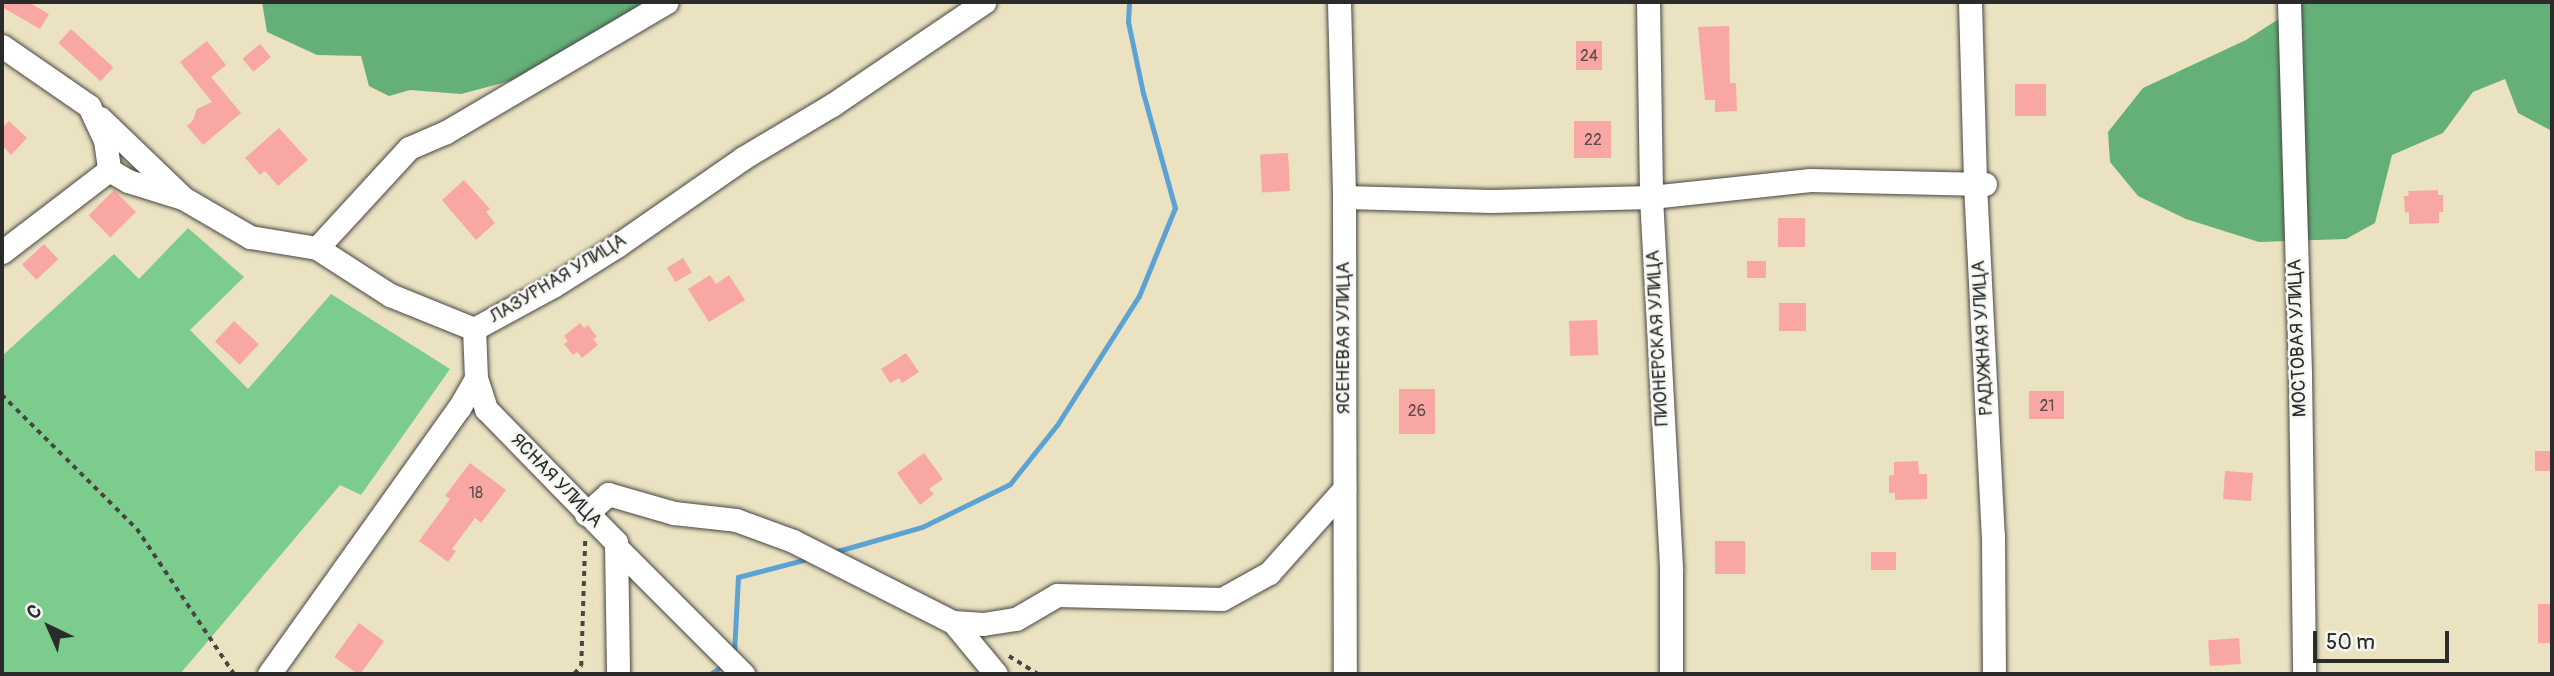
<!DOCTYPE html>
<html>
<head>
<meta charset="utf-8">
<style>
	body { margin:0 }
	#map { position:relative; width:2554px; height:676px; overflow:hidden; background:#ebe2c2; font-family:Pangolin,sans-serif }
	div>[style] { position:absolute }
	.green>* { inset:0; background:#7bcc8d }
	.forest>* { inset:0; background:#64b078 }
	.stream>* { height:5px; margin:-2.5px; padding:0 2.5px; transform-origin:2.5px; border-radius:2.5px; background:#5ca2d2 }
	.building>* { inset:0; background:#f9a7a5; transform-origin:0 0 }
	.path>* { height:3.5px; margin-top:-1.75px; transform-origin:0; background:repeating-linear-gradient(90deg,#484642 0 5px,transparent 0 10px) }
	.roads { filter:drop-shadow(0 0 2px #484642) drop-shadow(0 0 2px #484642) }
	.minor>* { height:23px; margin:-11.5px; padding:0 11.5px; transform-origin:11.5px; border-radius:11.5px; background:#fff }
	span { translate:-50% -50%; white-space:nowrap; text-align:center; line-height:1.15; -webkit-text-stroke:5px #f6f6f2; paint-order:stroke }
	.number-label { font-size:16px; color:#5e4a4a }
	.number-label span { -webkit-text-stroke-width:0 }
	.street-label { font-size:19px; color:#2b2b2b }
	.frame { position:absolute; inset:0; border:4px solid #2b2b2b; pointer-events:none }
	.north { position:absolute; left:14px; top:592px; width:70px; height:70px; -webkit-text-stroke:5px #f6f6f2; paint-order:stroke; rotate:316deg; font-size:19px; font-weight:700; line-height:28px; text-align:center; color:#2b2b2b }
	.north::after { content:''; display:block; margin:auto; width:24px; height:32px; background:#2b2b2b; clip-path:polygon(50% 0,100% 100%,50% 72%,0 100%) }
	.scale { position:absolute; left:2313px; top:631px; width:136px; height:32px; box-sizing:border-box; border:4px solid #2b2b2b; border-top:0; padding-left:9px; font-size:21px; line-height:24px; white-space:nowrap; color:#2b2b2b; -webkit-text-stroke:5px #f6f6f2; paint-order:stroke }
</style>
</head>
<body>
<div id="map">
	<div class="green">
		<i style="clip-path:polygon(188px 228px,244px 277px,190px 330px,248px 389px,331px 294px,450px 369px,361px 495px,340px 485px,180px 674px,2px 674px,2px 356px,114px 254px,139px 279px)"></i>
	</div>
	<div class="forest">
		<i style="clip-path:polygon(262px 2px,646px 2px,529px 76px,461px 94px,410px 90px,389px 96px,369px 86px,361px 56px,317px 55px,267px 32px)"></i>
		<i style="clip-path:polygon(2305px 2px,2552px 2px,2552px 131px,2518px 113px,2505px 79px,2473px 92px,2443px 133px,2392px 155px,2375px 223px,2346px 239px,2259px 242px,2186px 219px,2138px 196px,2110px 162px,2108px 132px,2143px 88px,2246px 40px)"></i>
	</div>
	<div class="stream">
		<i style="left:834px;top:552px;width:91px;rotate:-15.9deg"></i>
		<i style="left:922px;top:527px;width:98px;rotate:-26deg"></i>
		<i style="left:1010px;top:484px;width:75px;rotate:-51.5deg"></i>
		<i style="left:1057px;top:425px;width:153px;rotate:-57.6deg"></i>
		<i style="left:1139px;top:296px;width:95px;rotate:-67.8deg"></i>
		<i style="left:1175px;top:208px;width:119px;rotate:-105.5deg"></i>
		<i style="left:1143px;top:93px;width:73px;rotate:-101.9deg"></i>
		<i style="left:1128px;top:22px;width:20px;rotate:-87deg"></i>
		<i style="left:734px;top:653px;width:76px;rotate:-87deg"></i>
		<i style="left:738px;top:577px;width:75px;rotate:-14.6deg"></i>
		<i style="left:710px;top:674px;width:17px;rotate:-33deg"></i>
	</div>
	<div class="building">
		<i style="clip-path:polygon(2px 2px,28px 2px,49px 14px,40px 29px,2px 7px)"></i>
		<i style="clip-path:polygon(1729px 26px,1730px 83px,1736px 83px,1737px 111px,1715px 112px,1715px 100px,1705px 100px,1698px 27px)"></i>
		<i style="left:71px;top:29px;width:57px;height:19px;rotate:42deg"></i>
		<i style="clip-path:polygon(207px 41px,226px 65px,211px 77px,241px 113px,203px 145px,187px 126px,193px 120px,197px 109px,212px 102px,180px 62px)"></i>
		<i style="left:1576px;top:41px;width:26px;height:29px"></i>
		<i style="left:260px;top:44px;width:17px;height:23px;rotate:50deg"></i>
		<i style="left:2015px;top:84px;width:31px;height:32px"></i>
		<i style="clip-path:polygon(9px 121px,27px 138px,11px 155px,2px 145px,2px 128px)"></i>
		<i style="left:1611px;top:121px;width:37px;height:37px;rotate:90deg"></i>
		<i style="clip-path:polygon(279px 128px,308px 160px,278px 186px,265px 171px,260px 175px,245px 158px)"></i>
		<i style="left:1288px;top:153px;width:38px;height:28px;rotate:87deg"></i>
		<i style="clip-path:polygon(464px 180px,490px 209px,486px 212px,495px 223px,476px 240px,442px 200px)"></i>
		<i style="left:114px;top:190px;width:31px;height:36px;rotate:45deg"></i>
		<i style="clip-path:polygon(2438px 190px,2438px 195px,2443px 195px,2443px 212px,2439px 212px,2439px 223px,2409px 224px,2409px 213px,2405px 212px,2404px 196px,2409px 196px,2408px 191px)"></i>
		<i style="left:1778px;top:218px;width:27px;height:29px"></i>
		<i style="left:44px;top:244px;width:21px;height:30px;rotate:47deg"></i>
		<i style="left:683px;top:258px;width:17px;height:19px;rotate:59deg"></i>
		<i style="left:1747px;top:261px;width:19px;height:17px"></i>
		<i style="clip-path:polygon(710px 275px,716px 284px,729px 275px,745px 300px,709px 322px,688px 289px)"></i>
		<i style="left:1779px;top:303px;width:27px;height:28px"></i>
		<i style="left:1597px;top:320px;width:35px;height:28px;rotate:88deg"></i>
		<i style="left:234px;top:321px;width:34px;height:28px;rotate:43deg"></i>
		<i style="clip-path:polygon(580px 323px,584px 328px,588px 325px,597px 337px,593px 339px,598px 345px,582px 358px,577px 352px,573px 355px,564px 344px,568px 341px,564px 336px)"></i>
		<i style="clip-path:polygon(906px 353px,919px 372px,902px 383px,899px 378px,890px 383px,881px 369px)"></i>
		<i style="left:1399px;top:389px;width:36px;height:45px"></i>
		<i style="left:2064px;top:391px;width:28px;height:35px;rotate:90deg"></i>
		<i style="left:2552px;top:451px;width:20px;height:17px;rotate:90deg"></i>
		<i style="clip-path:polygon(924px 453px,943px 479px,929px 489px,934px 494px,920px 505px,897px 473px)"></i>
		<i style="clip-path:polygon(1918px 461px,1919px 474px,1927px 474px,1927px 499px,1895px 500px,1895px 493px,1889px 493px,1889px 476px,1894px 475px,1894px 462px)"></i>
		<i style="clip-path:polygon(470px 463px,506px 490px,481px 523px,475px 518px,452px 549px,456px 551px,448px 562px,419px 541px,450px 499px,445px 496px)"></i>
		<i style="left:2225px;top:471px;width:28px;height:28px;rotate:4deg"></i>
		<i style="left:1715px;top:541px;width:30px;height:33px"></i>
		<i style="left:1871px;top:552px;width:25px;height:18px"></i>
		<i style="left:2538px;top:604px;width:14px;height:39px"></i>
		<i style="left:359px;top:623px;width:31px;height:42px;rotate:36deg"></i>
		<i style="left:2239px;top:638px;width:26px;height:31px;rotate:86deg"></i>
	</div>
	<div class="path">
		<i style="left:2px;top:395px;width:190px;rotate:44.8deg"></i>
		<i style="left:137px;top:529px;width:174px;rotate:56.2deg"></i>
		<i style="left:1009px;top:656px;width:34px;rotate:32deg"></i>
		<i style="left:574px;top:674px;width:11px;rotate:-49deg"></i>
		<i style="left:581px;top:666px;width:127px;rotate:-88.2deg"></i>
	</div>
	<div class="roads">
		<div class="minor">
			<i style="left:1339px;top:2px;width:195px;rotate:88.5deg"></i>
			<i style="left:1344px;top:197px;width:477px;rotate:89.9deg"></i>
			<i style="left:1648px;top:2px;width:195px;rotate:89.1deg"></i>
			<i style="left:1651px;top:197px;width:374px;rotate:86.9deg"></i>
			<i style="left:1671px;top:570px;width:104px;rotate:90deg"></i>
			<i style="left:1970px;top:2px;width:182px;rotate:88.4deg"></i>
			<i style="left:1975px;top:184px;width:351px;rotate:87.1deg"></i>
			<i style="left:1993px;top:535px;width:139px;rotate:89.6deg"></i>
			<i style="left:2289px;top:2px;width:373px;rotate:88.3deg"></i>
			<i style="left:2300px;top:375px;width:299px;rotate:89.2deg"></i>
			<i style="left:2px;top:46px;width:106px;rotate:34.6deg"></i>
			<i style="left:89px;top:106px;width:38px;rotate:65deg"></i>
			<i style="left:105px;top:140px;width:30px;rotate:82deg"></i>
			<i style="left:109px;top:170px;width:135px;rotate:142.5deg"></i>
			<i style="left:100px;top:118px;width:112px;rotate:43.9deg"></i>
			<i style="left:109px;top:170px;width:22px;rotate:30deg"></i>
			<i style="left:128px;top:181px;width:58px;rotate:17.2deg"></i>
			<i style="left:183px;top:198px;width:78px;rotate:30.2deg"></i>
			<i style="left:250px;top:237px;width:68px;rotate:9.3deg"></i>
			<i style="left:317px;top:248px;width:87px;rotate:32.8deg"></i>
			<i style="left:390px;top:295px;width:91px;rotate:22deg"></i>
			<i style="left:1344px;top:197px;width:147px;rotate:1.6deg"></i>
			<i style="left:1491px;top:201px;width:160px;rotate:-1.4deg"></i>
			<i style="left:1651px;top:197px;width:160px;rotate:-6.1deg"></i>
			<i style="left:1810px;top:180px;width:175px;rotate:1.3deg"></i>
			<i style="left:317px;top:248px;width:136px;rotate:-47.4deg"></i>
			<i style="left:409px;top:148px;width:40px;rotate:-23.4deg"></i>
			<i style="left:446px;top:132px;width:256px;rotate:-30.5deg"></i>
			<i style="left:476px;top:378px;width:33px;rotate:72deg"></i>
			<i style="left:486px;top:409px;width:186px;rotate:45.7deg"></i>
			<i style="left:616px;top:542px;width:132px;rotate:89.1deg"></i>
			<i style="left:586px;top:514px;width:30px;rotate:-42deg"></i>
			<i style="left:608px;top:494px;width:69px;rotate:16.1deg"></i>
			<i style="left:674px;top:513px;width:62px;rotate:6.4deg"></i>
			<i style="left:736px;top:520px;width:61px;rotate:20.2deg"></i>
			<i style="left:793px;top:541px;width:179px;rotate:26.9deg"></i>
			<i style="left:953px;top:622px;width:30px;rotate:4deg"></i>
			<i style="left:983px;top:624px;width:33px;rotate:-9deg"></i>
			<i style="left:1016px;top:619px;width:48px;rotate:-30.3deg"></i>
			<i style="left:1057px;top:595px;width:165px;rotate:1.4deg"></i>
			<i style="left:1222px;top:599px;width:54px;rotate:-29deg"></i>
			<i style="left:1269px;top:573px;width:113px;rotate:-48.2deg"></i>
			<i style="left:616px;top:547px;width:180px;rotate:45deg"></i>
			<i style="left:953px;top:622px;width:67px;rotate:50.4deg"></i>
			<i style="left:269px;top:674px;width:327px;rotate:-54.5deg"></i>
			<i style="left:459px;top:408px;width:34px;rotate:-60deg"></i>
			<i style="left:476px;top:378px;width:49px;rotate:-92.3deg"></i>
			<i style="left:474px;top:329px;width:90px;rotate:-28.6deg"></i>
			<i style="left:553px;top:286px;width:77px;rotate:-32.2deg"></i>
			<i style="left:618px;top:245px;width:152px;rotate:-34.8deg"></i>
			<i style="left:743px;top:158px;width:104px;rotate:-30.8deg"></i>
			<i style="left:832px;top:105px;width:184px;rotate:-34.1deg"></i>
		</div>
	</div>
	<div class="number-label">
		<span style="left:1589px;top:56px">24</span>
		<span style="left:1593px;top:140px">22</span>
		<span style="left:2047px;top:406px">21</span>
		<span style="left:1417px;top:411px">26</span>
		<span style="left:476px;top:493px">18</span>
	</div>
	<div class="street-label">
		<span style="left:558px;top:279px;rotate:-31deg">ЛАЗУРНАЯ УЛИЦА</span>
		<span style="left:1344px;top:338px;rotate:-90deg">ЯСЕНЕВАЯ УЛИЦА</span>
		<span style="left:1658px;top:338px;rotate:-93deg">ПИОНЕРСКАЯ УЛИЦА</span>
		<span style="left:1983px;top:338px;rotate:-93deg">РАДУЖНАЯ УЛИЦА</span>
		<span style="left:2298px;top:338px;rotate:-92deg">МОСТОВАЯ УЛИЦА</span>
		<span style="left:556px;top:481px;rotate:46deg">ЯСНАЯ УЛИЦА</span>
	</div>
	<div class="frame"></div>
	<div class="north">С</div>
	<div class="scale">50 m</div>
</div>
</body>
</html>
